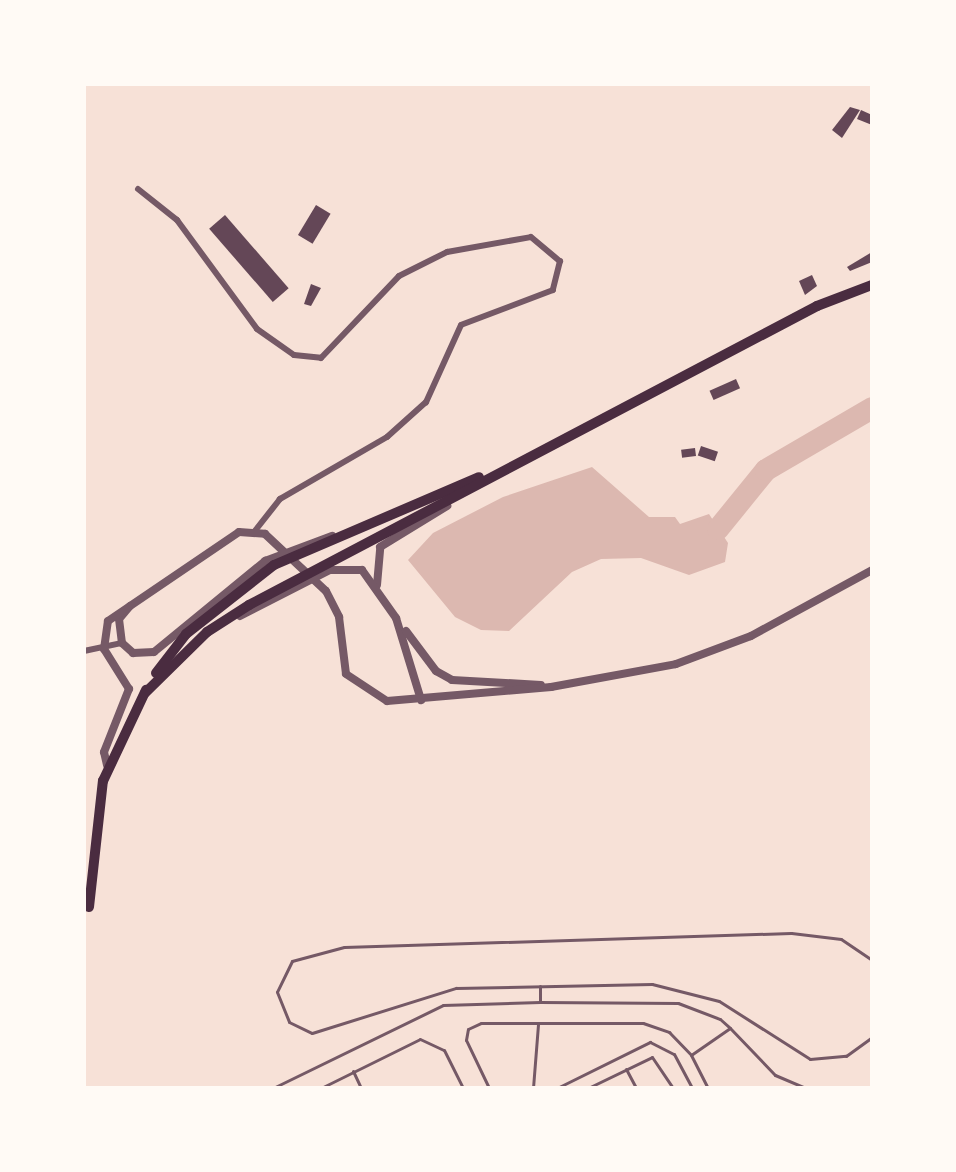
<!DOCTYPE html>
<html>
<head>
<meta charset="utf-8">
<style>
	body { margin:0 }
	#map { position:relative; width:956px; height:1172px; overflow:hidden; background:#f7e1d7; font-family:Commissioner,sans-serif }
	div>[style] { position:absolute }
	.water>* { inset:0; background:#dcb8b0 }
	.river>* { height:22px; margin:-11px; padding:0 11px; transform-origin:11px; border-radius:11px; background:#dcb8b0 }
	.building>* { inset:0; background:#644757; transform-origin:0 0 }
	.service>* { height:3px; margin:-1.5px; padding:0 1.5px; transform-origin:1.5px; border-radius:1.5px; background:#755966 }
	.minor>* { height:6px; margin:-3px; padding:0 3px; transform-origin:3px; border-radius:3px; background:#755966 }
	.tertiary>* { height:8px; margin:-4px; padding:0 4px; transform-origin:4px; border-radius:4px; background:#755966 }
	.trunk>* { height:10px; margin:-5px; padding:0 5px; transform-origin:5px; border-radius:5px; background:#4a2c40 }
	span { translate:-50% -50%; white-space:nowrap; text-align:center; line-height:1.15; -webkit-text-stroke:8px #fffaf5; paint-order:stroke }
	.frame { position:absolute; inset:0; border:86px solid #fffaf5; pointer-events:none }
</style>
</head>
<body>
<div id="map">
	<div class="water">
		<i style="clip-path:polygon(592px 467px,649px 517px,675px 517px,680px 524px,709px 514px,728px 543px,725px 562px,689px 575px,641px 558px,601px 559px,572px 572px,509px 631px,481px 630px,455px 617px,408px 560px,433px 533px,503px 497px)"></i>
	</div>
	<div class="river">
		<i style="left:718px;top:529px;width:76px;rotate:-50.9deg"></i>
		<i style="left:766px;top:470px;width:123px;rotate:-30.3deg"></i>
	</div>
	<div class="building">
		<i style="clip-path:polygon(850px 107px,860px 110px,842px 138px,832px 130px)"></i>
		<i style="clip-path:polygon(861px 110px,872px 115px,872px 125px,857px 119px)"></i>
		<i style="left:316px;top:205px;width:17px;height:35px;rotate:31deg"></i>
		<i style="left:225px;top:215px;width:97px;height:21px;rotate:49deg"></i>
		<i style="clip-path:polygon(872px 252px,872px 262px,850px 271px,847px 267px)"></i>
		<i style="clip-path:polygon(812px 275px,817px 286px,805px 295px,799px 281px)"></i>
		<i style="clip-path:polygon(311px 284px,321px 288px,311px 306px,304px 304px)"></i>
		<i style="left:736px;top:379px;width:10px;height:29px;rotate:66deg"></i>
		<i style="left:701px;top:446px;width:18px;height:10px;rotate:19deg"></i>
		<i style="left:695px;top:448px;width:8px;height:14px;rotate:83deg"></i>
	</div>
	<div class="service">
		<i style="left:872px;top:960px;width:37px;rotate:-146deg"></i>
		<i style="left:841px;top:939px;width:50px;rotate:-173.2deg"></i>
		<i style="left:791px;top:933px;width:447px;rotate:178.2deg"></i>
		<i style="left:344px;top:947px;width:54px;rotate:164.9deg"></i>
		<i style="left:292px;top:961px;width:34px;rotate:116deg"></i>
		<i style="left:277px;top:992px;width:32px;rotate:68deg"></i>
		<i style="left:289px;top:1022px;width:25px;rotate:26deg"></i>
		<i style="left:312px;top:1033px;width:151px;rotate:-17.4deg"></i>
		<i style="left:456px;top:988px;width:196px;rotate:-1.2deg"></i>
		<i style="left:652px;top:984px;width:69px;rotate:14.2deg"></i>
		<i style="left:719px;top:1001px;width:108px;rotate:32.5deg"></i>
		<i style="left:810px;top:1059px;width:36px;rotate:-5deg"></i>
		<i style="left:846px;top:1056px;width:32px;rotate:-36deg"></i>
		<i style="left:540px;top:986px;width:16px;rotate:90deg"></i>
		<i style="left:730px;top:1028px;width:65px;rotate:46.2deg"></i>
		<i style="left:775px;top:1075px;width:33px;rotate:23deg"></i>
		<i style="left:626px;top:1069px;width:21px;rotate:62deg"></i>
		<i style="left:353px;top:1071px;width:19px;rotate:65deg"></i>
		<i style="left:273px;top:1088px;width:189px;rotate:-26deg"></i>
		<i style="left:443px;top:1005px;width:97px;rotate:-1.8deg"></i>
		<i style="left:540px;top:1002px;width:138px;rotate:0.4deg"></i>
		<i style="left:678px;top:1003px;width:45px;rotate:20.9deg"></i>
		<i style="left:720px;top:1019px;width:13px;rotate:42deg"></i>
		<i style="left:730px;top:1028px;width:47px;rotate:145.3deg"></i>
		<i style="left:691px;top:1055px;width:37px;rotate:63deg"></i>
		<i style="left:321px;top:1088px;width:110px;rotate:-26.3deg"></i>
		<i style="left:420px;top:1039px;width:26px;rotate:25deg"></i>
		<i style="left:444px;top:1050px;width:42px;rotate:63.4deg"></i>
		<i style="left:489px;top:1088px;width:53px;rotate:-115.6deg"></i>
		<i style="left:466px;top:1040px;width:11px;rotate:-80deg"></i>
		<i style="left:468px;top:1029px;width:14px;rotate:-25deg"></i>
		<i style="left:481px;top:1023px;width:162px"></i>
		<i style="left:643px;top:1023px;width:28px;rotate:19deg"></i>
		<i style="left:669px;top:1032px;width:32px;rotate:46deg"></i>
		<i style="left:533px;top:1088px;width:64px;rotate:-85.5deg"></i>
		<i style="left:557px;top:1088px;width:104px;rotate:-26.3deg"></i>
		<i style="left:650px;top:1042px;width:27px;rotate:27deg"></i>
		<i style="left:674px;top:1054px;width:38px;rotate:62deg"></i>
		<i style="left:588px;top:1088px;width:71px;rotate:-25.8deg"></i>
		<i style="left:652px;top:1057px;width:37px;rotate:56deg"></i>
	</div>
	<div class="minor">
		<i style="left:138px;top:189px;width:50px;rotate:38.5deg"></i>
		<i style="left:177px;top:220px;width:135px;rotate:53.7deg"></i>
		<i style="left:257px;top:329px;width:45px;rotate:35.1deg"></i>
		<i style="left:294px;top:355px;width:27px;rotate:6deg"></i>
		<i style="left:321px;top:358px;width:113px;rotate:-46.4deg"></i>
		<i style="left:399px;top:276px;width:54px;rotate:-26.6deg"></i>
		<i style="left:447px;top:252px;width:85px;rotate:-10.1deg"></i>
		<i style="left:531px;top:237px;width:38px;rotate:40deg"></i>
		<i style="left:560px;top:261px;width:30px;rotate:104deg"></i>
		<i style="left:553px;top:290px;width:98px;rotate:159.2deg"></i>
		<i style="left:461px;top:325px;width:85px;rotate:114.4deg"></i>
		<i style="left:426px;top:402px;width:52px;rotate:138.1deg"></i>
		<i style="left:387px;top:437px;width:124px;rotate:149.9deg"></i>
		<i style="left:280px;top:499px;width:42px;rotate:128.2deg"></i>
		<i style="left:84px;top:651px;width:39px;rotate:-12deg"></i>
	</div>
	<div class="tertiary">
		<i style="left:377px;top:585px;width:38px;rotate:-85deg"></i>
		<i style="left:380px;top:547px;width:79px;rotate:-31.5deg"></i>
		<i style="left:130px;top:606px;width:17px;rotate:130deg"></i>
		<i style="left:119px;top:619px;width:24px;rotate:83deg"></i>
		<i style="left:122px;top:643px;width:15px;rotate:42deg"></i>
		<i style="left:133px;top:653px;width:21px;rotate:-3deg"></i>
		<i style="left:154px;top:652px;width:144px;rotate:-39.3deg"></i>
		<i style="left:265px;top:561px;width:72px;rotate:-20.5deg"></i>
		<i style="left:240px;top:616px;width:101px;rotate:-27.1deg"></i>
		<i style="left:330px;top:570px;width:32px"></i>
		<i style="left:362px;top:570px;width:59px;rotate:54.7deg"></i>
		<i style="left:396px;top:618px;width:86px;rotate:73deg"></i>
		<i style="left:406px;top:631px;width:50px;rotate:53.1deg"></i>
		<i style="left:436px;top:671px;width:18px;rotate:29deg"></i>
		<i style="left:452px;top:680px;width:89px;rotate:3.2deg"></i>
		<i style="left:107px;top:765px;width:13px;rotate:-103deg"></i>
		<i style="left:104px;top:752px;width:68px;rotate:-68.4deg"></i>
		<i style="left:129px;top:689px;width:47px;rotate:-122deg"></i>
		<i style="left:104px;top:649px;width:28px;rotate:-82deg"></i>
		<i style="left:108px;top:621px;width:158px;rotate:-34.2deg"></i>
		<i style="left:239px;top:532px;width:26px;rotate:4deg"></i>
		<i style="left:265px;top:534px;width:83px;rotate:43.1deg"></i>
		<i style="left:326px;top:591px;width:29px;rotate:63deg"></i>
		<i style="left:339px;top:617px;width:57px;rotate:83deg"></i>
		<i style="left:346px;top:674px;width:49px;rotate:33.4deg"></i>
		<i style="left:387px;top:701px;width:165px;rotate:-4.9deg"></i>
		<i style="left:551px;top:687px;width:127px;rotate:-10.4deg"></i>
		<i style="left:676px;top:664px;width:80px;rotate:-20.5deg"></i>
		<i style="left:751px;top:636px;width:138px;rotate:-28.6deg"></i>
	</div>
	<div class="trunk">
		<i style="left:156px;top:673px;width:49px;rotate:-52.4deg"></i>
		<i style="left:186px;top:634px;width:112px;rotate:-38.1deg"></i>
		<i style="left:274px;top:565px;width:223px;rotate:-23.2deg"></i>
		<i style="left:145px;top:693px;width:87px;rotate:-44.5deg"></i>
		<i style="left:207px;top:632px;width:50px;rotate:-32.7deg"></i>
		<i style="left:249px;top:605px;width:642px;rotate:-27.76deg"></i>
		<i style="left:817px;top:306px;width:59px;rotate:-20.9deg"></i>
		<i style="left:89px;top:907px;width:127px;rotate:-83.7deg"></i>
		<i style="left:103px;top:781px;width:101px;rotate:-64.7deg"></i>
	</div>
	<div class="frame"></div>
</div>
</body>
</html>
